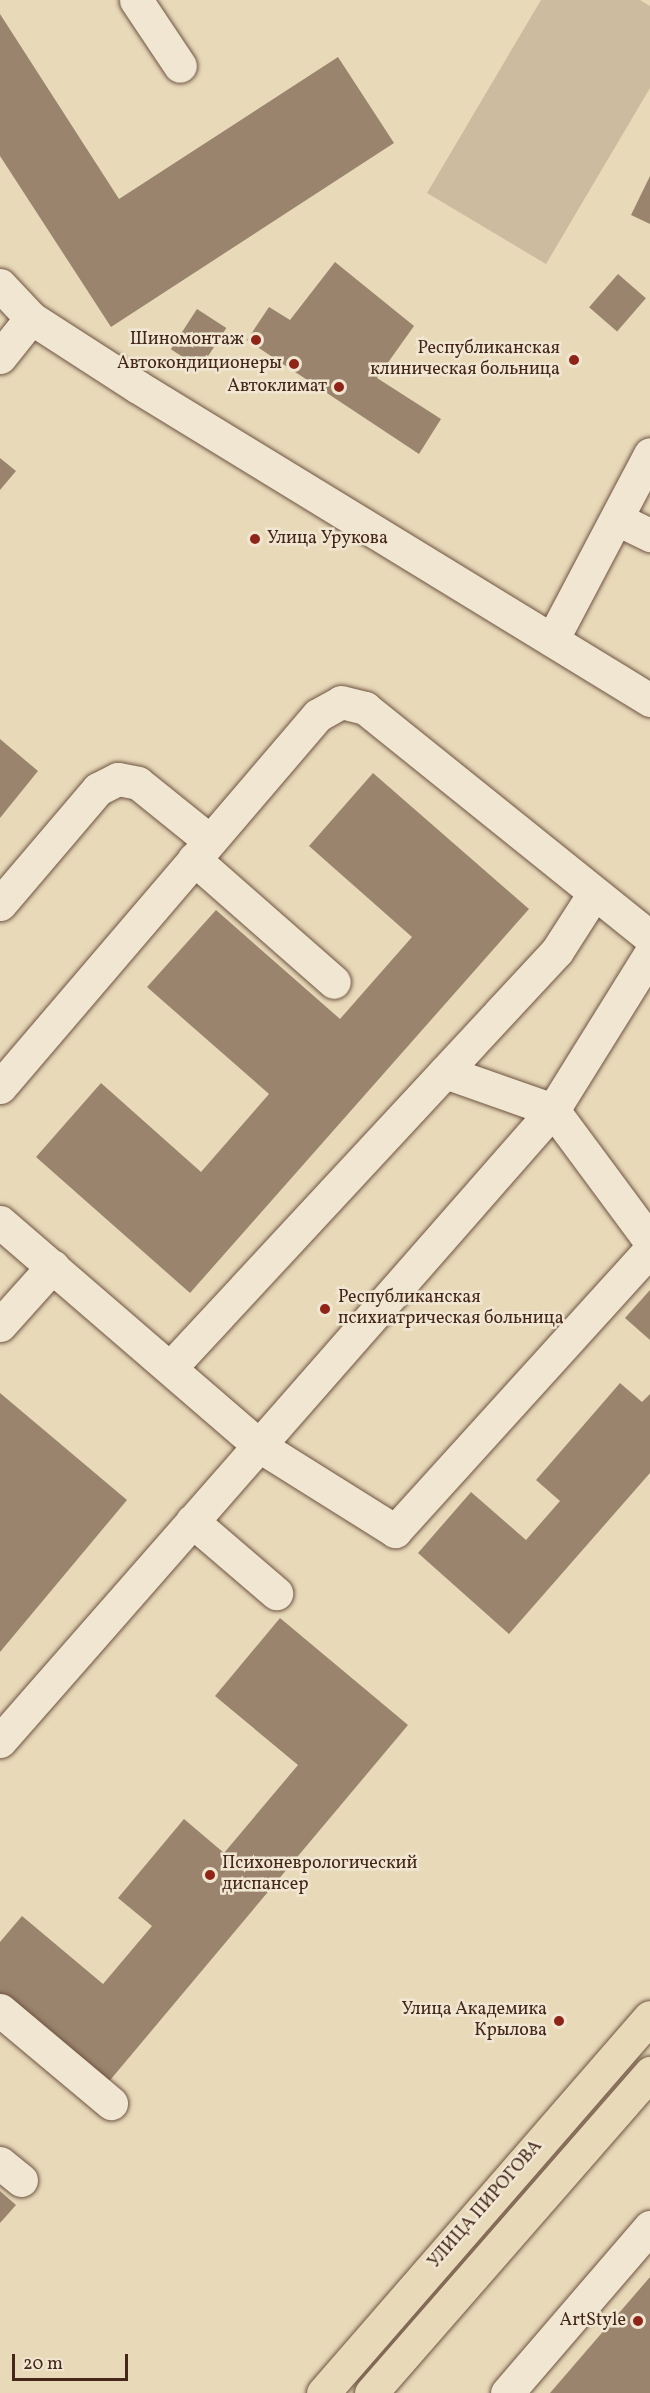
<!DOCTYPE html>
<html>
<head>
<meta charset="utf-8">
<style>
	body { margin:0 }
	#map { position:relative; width:650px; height:2393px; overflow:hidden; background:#e8d9b9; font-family:Vollkorn,serif }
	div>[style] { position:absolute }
	.green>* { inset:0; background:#ccbb9e }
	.building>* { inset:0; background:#9a846d; transform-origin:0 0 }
	.roads { filter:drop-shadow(0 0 2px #6e5442) drop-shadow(0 0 2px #6e5442) }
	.minor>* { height:33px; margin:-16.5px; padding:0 16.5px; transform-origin:16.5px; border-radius:16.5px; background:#f0e6d2 }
	.major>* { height:33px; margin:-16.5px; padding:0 16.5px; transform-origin:16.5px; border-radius:16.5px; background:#e8d9b9 }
	.dots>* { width:16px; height:16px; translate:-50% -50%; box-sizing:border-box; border:3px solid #f0e6d2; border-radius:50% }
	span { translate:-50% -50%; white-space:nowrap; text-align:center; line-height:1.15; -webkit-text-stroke:5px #f0e6d2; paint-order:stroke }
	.poi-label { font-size:18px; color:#45271a }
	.right { translate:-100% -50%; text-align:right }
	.left { translate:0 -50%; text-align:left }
	.street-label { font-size:18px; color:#45271a }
	.scale { position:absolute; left:12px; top:2354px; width:116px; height:27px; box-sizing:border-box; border:3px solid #45271a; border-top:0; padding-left:8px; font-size:18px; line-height:21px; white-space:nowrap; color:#45271a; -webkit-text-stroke:4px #f0e6d2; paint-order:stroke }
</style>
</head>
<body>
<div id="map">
	<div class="green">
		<i style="clip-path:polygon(541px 0,640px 0,650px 6px,650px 88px,546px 264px,427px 193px)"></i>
	</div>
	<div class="building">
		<i style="clip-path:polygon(0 14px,119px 199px,338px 57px,394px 143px,111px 327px,0 156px)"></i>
		<i style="clip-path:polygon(650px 176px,650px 224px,631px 215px)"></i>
		<i style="clip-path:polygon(335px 262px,414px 326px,377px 378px,441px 419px,419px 454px,247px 340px,269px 307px,290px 320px)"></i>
		<i style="left:618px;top:274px;width:37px;height:44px;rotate:41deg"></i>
		<i style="left:197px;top:309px;width:35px;height:48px;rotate:33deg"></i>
		<i style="clip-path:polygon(0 458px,16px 471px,0 490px)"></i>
		<i style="clip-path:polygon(0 739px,38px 771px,0 818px)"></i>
		<i style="clip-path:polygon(373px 773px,529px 909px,190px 1293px,36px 1157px,101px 1083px,201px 1172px,269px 1094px,147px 987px,216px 910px,340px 1019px,412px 937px,309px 846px)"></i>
		<i style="clip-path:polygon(650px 1290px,650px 1340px,625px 1318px)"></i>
		<i style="clip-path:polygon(620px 1383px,642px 1402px,650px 1394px,650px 1473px,509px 1634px,418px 1553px,471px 1492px,526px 1540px,560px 1501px,536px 1480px)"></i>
		<i style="clip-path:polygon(0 1393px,127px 1500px,0 1652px)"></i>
		<i style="clip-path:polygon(280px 1618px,408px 1725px,101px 2091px,0 2007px,0 1942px,22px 1916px,103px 1984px,152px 1926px,118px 1898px,184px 1819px,224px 1853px,298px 1765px,215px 1696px)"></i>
		<i style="clip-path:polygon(0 2191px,16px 2205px,0 2223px)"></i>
		<i style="clip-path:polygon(650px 2277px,650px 2393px,550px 2393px)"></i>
	</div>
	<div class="roads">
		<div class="minor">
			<i style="left:136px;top:0;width:79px;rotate:56.3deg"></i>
			<i style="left:0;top:285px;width:45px;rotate:46.8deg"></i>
			<i style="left:31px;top:318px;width:127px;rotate:32.8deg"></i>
			<i style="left:138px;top:387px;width:600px;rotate:31.44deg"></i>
			<i style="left:0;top:357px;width:50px;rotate:-51.5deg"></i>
			<i style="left:617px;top:519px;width:37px;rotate:26deg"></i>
			<i style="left:552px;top:640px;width:210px;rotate:-62.2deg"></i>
			<i style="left:194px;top:859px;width:186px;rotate:41.3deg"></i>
			<i style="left:0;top:904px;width:151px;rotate:-49.6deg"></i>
			<i style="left:98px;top:789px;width:22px;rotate:-27deg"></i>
			<i style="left:118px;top:779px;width:20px;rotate:11deg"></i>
			<i style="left:138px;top:783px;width:91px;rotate:38.8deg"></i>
			<i style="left:445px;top:1072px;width:114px;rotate:19.4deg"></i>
			<i style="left:553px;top:1110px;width:163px;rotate:53.5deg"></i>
			<i style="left:0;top:1087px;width:489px;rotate:-49.5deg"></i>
			<i style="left:318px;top:715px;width:26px;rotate:-29deg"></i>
			<i style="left:341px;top:702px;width:25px;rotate:14deg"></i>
			<i style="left:365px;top:708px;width:366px;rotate:38.8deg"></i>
			<i style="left:0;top:1222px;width:341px;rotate:40.8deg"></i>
			<i style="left:258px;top:1445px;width:162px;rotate:32.1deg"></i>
			<i style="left:395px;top:1531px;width:379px;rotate:-47.8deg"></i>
			<i style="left:0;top:1325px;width:79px;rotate:-48.1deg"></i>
			<i style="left:170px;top:1368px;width:569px;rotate:-47.14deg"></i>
			<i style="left:557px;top:951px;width:67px;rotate:-57.3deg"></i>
			<i style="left:192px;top:1521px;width:111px;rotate:40.6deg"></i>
			<i style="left:0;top:1741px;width:839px;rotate:-48.77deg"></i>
			<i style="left:553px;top:1110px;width:184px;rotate:-58.1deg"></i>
			<i style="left:0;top:2010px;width:145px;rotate:40deg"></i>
			<i style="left:0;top:2163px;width:27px;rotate:39deg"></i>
			<i style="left:507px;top:2393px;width:219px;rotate:-49.3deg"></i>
		</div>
		<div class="major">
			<i style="left:323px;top:2393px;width:498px;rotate:-49deg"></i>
			<i style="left:371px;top:2393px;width:425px;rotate:-48.9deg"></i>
		</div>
	</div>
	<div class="dots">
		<i style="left:256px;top:340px;background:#8f2418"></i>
		<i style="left:574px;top:360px;background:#8f2418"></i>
		<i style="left:294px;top:364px;background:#8f2418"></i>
		<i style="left:339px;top:387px;background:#8f2418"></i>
		<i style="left:255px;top:539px;background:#8f2418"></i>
		<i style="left:325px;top:1309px;background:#8f2418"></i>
		<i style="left:210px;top:1875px;background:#8f2418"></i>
		<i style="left:559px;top:2021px;background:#8f2418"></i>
		<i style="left:638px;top:2321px;background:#8f2418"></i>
	</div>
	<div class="poi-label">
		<span class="right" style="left:244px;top:340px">Шиномонтаж</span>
		<span class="right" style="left:560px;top:360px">Республиканская<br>клиническая больница</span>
		<span class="right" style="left:282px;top:364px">Автокондиционеры</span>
		<span class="right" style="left:327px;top:387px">Автоклимат</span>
		<span class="left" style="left:267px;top:539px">Улица Урукова</span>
		<span class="left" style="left:338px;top:1309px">Республиканская<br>психиатрическая больница</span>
		<span class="left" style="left:222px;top:1875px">Психоневрологический<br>диспансер</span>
		<span class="right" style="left:547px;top:2021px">Улица Академика<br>Крылова</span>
		<span class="right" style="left:626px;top:2321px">ArtStyle</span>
	</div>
	<div class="street-label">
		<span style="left:486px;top:2205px;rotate:-49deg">УЛИЦА ПИРОГОВА</span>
	</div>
	<div class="scale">20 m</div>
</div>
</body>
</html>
